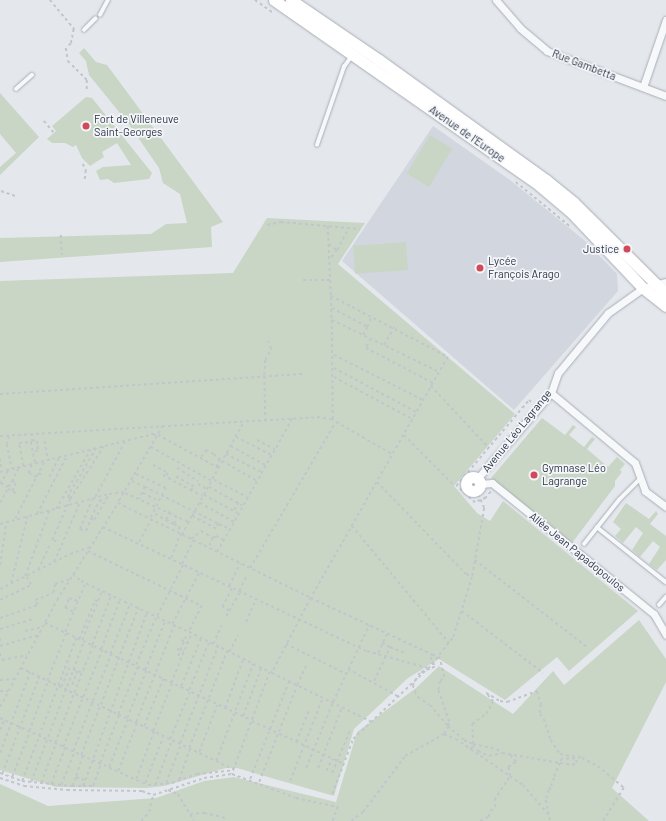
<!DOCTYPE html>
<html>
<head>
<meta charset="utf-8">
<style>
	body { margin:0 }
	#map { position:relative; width:666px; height:821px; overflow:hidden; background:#e4e7ec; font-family:Barlow,sans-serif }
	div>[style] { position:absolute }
	.built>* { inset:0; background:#d2d6de }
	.green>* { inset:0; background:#c9d6c5; transform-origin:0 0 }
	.path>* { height:1.5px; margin-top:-0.75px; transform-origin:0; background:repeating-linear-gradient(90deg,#c2c5cb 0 3px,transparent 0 6px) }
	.roads { filter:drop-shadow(0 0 1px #a9aeb7) drop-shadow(0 0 1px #a9aeb7) }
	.lane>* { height:3.5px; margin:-1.75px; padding:0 1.75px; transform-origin:1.75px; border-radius:1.75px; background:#f7f8fa }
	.street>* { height:7px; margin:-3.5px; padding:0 3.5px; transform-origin:3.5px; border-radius:3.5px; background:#f7f8fa }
	.secondary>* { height:11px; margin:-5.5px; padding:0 5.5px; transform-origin:5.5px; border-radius:5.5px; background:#fff }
	.secondary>.ring { margin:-5.5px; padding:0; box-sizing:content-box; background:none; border:11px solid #fff; border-radius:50% }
	.dots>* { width:11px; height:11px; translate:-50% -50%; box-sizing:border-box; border:2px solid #f4f6f9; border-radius:50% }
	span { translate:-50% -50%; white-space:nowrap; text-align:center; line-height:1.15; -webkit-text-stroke:3.5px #f4f6f9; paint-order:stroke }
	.street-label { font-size:11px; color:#2b3445 }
	.poi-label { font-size:11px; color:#2b3445 }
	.left { translate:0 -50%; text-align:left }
	.right { translate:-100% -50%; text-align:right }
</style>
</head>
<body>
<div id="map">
	<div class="built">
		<i style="clip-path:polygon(433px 126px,510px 180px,584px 240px,617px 274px,618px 291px,514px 410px,342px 261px)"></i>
	</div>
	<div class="green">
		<i style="clip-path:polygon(84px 48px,96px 62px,107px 65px,223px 222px,211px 227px,212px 247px,0 262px,0 238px,151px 234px,166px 224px,187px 223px,180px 194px,163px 183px,159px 168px,128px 123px,89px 75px,86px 61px,79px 53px)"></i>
		<i style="clip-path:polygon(0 93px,39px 137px,0 175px,0 167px,16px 153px,0 134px)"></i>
		<i style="clip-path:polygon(86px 97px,92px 98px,152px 173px,149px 179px,114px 183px,108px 179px,100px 180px,96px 171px,103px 167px,131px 165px,117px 143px,102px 152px,104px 157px,90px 166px,82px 158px,76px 145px,73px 147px,65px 143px,52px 143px,47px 139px,56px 131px,52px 126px)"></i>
		<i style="left:430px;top:135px;width:26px;height:45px;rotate:31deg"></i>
		<i style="clip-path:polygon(267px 218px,365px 223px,338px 264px,515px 414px,454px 486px,477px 513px,490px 521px,503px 501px,638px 611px,569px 671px,557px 657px,505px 700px,439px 659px,408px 678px,354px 729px,334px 796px,237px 768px,226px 768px,164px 786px,146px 788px,56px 787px,0 770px,0 281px,233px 273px)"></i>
		<i style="left:406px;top:242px;width:28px;height:53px;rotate:86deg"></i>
		<i style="clip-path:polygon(542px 418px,565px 435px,573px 425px,576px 427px,569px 435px,584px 447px,592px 437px,595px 439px,587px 449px,608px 467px,617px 457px,625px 464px,620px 470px,622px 472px,615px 481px,615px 486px,572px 543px,491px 478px)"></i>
		<i style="clip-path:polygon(626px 503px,649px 519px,656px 511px,658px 514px,650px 524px,666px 536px,666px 560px,657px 570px,649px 564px,660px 547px,653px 541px,640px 557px,632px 550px,643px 533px,636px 527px,623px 543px,615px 536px,621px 529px,613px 522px)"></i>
		<i style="clip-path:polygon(639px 620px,666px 659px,666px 682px,612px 788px,649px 821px,0 821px,0 784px,48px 806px,156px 798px,204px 781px,234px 777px,336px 802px,357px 732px,416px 688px,439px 666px,513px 714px,553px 671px,564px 685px)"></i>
	</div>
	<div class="path">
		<i style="left:50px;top:0;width:38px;rotate:50deg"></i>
		<i style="left:74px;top:29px;width:15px;rotate:101deg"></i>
		<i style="left:71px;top:44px;width:6px;rotate:141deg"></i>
		<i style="left:66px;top:48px;width:13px;rotate:81deg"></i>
		<i style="left:68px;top:61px;width:27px;rotate:45deg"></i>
		<i style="left:87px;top:80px;width:11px;rotate:90deg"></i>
		<i style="left:255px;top:0;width:24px;rotate:35deg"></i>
		<i style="left:44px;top:121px;width:16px;rotate:50deg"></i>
		<i style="left:83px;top:164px;width:7px;rotate:63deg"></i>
		<i style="left:86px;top:170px;width:10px;rotate:96deg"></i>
		<i style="left:516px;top:182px;width:72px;rotate:39.4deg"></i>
		<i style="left:1px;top:191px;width:18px;rotate:19deg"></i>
		<i style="left:267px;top:225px;width:14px;rotate:-12deg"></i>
		<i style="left:281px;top:222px;width:79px;rotate:5.1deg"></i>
		<i style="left:328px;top:226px;width:70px;rotate:87.5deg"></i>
		<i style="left:331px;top:296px;width:132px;rotate:27.5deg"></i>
		<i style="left:448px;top:357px;width:277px;rotate:119.6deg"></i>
		<i style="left:311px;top:598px;width:135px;rotate:25deg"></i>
		<i style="left:61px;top:235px;width:20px;rotate:87deg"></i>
		<i style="left:329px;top:244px;width:10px;rotate:37deg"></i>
		<i style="left:337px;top:250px;width:12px;rotate:125deg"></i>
		<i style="left:337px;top:250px;width:24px;rotate:-62deg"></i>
		<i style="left:303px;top:280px;width:27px"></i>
		<i style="left:331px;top:297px;width:23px;rotate:88deg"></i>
		<i style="left:332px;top:320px;width:119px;rotate:25.9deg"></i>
		<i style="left:332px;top:308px;width:40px;rotate:28deg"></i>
		<i style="left:367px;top:327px;width:12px;rotate:-66deg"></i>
		<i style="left:332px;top:320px;width:100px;rotate:89.4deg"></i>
		<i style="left:363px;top:335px;width:9px;rotate:-63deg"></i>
		<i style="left:371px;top:339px;width:10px;rotate:119deg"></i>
		<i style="left:366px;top:348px;width:76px;rotate:27.6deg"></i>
		<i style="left:384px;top:345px;width:21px;rotate:-61deg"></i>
		<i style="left:334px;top:355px;width:100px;rotate:26.8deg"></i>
		<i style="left:334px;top:368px;width:93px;rotate:28.2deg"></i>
		<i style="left:334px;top:377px;width:89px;rotate:28.3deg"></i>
		<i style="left:431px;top:386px;width:83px;rotate:46.9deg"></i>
		<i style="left:0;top:394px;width:306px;rotate:-3.8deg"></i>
		<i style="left:265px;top:421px;width:46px;rotate:-91.2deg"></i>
		<i style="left:264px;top:375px;width:15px;rotate:-86deg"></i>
		<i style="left:265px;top:360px;width:13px;rotate:-61deg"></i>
		<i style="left:271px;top:349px;width:8px;rotate:-113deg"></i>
		<i style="left:163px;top:426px;width:89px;rotate:120.3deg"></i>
		<i style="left:118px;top:503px;width:215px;rotate:26.2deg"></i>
		<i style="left:311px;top:598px;width:85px;rotate:117.5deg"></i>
		<i style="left:272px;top:673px;width:2px;rotate:-153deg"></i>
		<i style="left:270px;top:672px;width:109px;rotate:110.4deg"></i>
		<i style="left:158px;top:435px;width:69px;rotate:28.4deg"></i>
		<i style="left:404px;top:435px;width:72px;rotate:45deg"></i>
		<i style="left:0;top:436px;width:318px;rotate:-3.4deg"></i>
		<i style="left:317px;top:417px;width:14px;rotate:8deg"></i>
		<i style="left:331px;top:419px;width:70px;rotate:29.8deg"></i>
		<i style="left:9px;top:436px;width:8px;rotate:104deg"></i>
		<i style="left:7px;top:444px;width:25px;rotate:79deg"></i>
		<i style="left:236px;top:437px;width:39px;rotate:27deg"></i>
		<i style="left:32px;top:440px;width:5px;rotate:11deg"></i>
		<i style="left:37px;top:441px;width:5px;rotate:79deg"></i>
		<i style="left:38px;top:446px;width:5px;rotate:90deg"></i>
		<i style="left:38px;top:451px;width:5px;rotate:169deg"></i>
		<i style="left:257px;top:440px;width:20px;rotate:27deg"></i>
		<i style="left:45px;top:441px;width:19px;rotate:81deg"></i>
		<i style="left:31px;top:442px;width:21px;rotate:79deg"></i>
		<i style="left:231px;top:446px;width:39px;rotate:29deg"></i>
		<i style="left:151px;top:447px;width:70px;rotate:29.1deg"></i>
		<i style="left:226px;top:454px;width:39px;rotate:27deg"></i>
		<i style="left:201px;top:457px;width:9px;rotate:-54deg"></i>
		<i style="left:206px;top:450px;width:9px;rotate:27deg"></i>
		<i style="left:214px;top:454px;width:8px;rotate:40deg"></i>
		<i style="left:220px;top:459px;width:9px;rotate:111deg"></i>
		<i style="left:0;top:458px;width:12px;rotate:81deg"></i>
		<i style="left:222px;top:461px;width:40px;rotate:29.7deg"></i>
		<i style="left:32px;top:465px;width:9px;rotate:111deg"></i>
		<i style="left:29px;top:473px;width:9px;rotate:27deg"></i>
		<i style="left:153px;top:465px;width:17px;rotate:28deg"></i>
		<i style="left:168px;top:473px;width:4px;rotate:117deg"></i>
		<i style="left:23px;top:466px;width:23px;rotate:-100deg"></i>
		<i style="left:19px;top:443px;width:13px;rotate:-4deg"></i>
		<i style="left:32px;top:442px;width:8px;rotate:-90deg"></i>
		<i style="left:177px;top:468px;width:25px;rotate:32deg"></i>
		<i style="left:0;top:472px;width:158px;rotate:-13.9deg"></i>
		<i style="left:153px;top:434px;width:5px;rotate:22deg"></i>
		<i style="left:39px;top:473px;width:6px;rotate:31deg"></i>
		<i style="left:136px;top:474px;width:33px;rotate:25deg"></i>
		<i style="left:166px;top:488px;width:35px;rotate:117deg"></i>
		<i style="left:163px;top:475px;width:31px;rotate:29deg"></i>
		<i style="left:190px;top:490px;width:5px;rotate:-37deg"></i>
		<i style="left:194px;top:487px;width:23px;rotate:-151deg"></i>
		<i style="left:49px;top:477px;width:22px;rotate:-63deg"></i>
		<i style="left:214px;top:480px;width:37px;rotate:27deg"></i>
		<i style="left:12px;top:481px;width:4px;rotate:27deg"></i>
		<i style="left:16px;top:483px;width:9px;rotate:111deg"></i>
		<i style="left:132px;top:481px;width:14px;rotate:25deg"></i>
		<i style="left:145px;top:487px;width:13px;rotate:113deg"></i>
		<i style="left:377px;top:482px;width:128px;rotate:45.9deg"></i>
		<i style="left:466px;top:574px;width:6px;rotate:18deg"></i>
		<i style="left:1px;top:483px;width:8px;rotate:30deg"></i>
		<i style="left:0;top:484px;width:16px;rotate:-60deg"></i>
		<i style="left:198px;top:484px;width:10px;rotate:29deg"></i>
		<i style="left:145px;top:487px;width:83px;rotate:26.6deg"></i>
		<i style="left:219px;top:524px;width:6px;rotate:121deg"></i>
		<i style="left:216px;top:529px;width:27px;rotate:-152deg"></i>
		<i style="left:192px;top:516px;width:7px;rotate:117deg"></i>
		<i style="left:209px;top:487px;width:38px;rotate:29deg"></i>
		<i style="left:8px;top:489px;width:9px;rotate:27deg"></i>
		<i style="left:190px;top:490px;width:14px;rotate:25deg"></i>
		<i style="left:491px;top:492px;width:8px;rotate:130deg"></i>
		<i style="left:486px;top:498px;width:12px;rotate:156deg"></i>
		<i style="left:475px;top:503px;width:25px;rotate:-138deg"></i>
		<i style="left:456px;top:486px;width:113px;rotate:-49.7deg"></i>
		<i style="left:529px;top:400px;width:5px;rotate:37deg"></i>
		<i style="left:125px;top:493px;width:70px;rotate:24.4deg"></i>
		<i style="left:189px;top:522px;width:15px;rotate:118deg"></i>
		<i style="left:143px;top:493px;width:18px;rotate:27deg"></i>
		<i style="left:204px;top:495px;width:38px;rotate:28deg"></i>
		<i style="left:95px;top:497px;width:64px;rotate:-61.8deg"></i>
		<i style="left:70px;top:499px;width:62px;rotate:-57.6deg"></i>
		<i style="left:93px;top:499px;width:33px;rotate:113deg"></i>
		<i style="left:80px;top:529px;width:6px;rotate:18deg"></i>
		<i style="left:86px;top:531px;width:14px;rotate:-69deg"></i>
		<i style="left:91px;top:518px;width:4px;rotate:34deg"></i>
		<i style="left:94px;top:520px;width:30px;rotate:-60deg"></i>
		<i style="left:0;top:503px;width:41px;rotate:-62.2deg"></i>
		<i style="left:200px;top:503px;width:39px;rotate:29deg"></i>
		<i style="left:56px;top:509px;width:68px;rotate:-60deg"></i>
		<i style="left:234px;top:510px;width:9px;rotate:-63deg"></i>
		<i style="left:37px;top:514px;width:66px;rotate:-63deg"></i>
		<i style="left:155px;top:514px;width:13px;rotate:29deg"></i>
		<i style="left:166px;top:520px;width:9px;rotate:-69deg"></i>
		<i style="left:192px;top:516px;width:106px;rotate:-61.3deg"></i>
		<i style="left:91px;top:518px;width:19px;rotate:-65deg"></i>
		<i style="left:99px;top:501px;width:7px;rotate:-16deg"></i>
		<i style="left:15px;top:519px;width:66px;rotate:-63deg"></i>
		<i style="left:166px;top:520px;width:9px;rotate:27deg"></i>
		<i style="left:174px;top:524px;width:7px;rotate:-74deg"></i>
		<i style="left:0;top:524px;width:113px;rotate:-15.4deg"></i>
		<i style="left:109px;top:494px;width:16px;rotate:-7deg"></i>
		<i style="left:174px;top:524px;width:7px;rotate:27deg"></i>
		<i style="left:180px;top:527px;width:5px;rotate:112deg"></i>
		<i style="left:219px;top:524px;width:12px;rotate:24deg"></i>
		<i style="left:352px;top:526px;width:152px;rotate:50.3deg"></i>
		<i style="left:103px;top:527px;width:292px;rotate:25.2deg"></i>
		<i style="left:367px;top:651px;width:63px;rotate:15.6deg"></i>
		<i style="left:213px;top:538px;width:4px;rotate:-34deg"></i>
		<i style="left:216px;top:536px;width:8px;rotate:30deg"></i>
		<i style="left:191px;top:539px;width:13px;rotate:-39deg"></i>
		<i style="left:201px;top:531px;width:14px;rotate:30deg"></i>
		<i style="left:213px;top:538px;width:8px;rotate:113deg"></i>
		<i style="left:56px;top:542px;width:4px;rotate:-153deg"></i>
		<i style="left:52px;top:540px;width:45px;rotate:-66.3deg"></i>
		<i style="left:70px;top:499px;width:3px;rotate:-135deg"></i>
		<i style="left:68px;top:497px;width:5px;rotate:-68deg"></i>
		<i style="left:70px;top:492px;width:51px;rotate:-59.4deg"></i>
		<i style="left:139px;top:542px;width:26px;rotate:-62deg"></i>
		<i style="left:88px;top:551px;width:127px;rotate:25.8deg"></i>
		<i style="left:202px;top:606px;width:29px;rotate:117deg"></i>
		<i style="left:189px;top:632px;width:90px;rotate:26.3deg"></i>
		<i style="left:217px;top:552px;width:153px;rotate:-60.6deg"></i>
		<i style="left:171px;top:558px;width:26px;rotate:-69deg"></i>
		<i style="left:475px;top:560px;width:142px;rotate:37.8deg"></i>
		<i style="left:54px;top:562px;width:65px;rotate:-66.6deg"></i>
		<i style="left:182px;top:564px;width:26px;rotate:-65deg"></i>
		<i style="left:0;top:565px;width:42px;rotate:-81.9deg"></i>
		<i style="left:250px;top:568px;width:168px;rotate:-59.6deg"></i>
		<i style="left:38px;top:570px;width:26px;rotate:-65deg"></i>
		<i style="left:73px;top:574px;width:11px;rotate:41deg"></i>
		<i style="left:81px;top:581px;width:119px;rotate:25.3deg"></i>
		<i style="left:25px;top:576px;width:69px;rotate:-69.7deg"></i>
		<i style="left:11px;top:583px;width:68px;rotate:-76.4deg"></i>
		<i style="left:229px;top:586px;width:25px;rotate:-64deg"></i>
		<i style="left:0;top:589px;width:78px;rotate:-26.6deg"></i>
		<i style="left:70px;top:554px;width:21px;rotate:-19deg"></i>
		<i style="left:239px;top:591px;width:16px;rotate:-63deg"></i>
		<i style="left:0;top:600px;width:34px;rotate:-26deg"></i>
		<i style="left:31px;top:585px;width:10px;rotate:-119deg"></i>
		<i style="left:229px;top:611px;width:22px;rotate:-60deg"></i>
		<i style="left:462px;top:611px;width:102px;rotate:37.4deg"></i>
		<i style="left:73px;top:612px;width:9px;rotate:-153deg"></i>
		<i style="left:65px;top:608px;width:11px;rotate:-68deg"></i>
		<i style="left:69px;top:598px;width:9px;rotate:18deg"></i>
		<i style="left:157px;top:616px;width:57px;rotate:-63deg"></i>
		<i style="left:226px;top:616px;width:6px;rotate:-59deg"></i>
		<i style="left:229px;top:611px;width:8px;rotate:-150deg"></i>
		<i style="left:222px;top:607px;width:21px;rotate:-62deg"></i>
		<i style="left:0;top:618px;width:39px;rotate:-19deg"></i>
		<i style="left:37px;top:605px;width:5px;rotate:-112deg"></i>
		<i style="left:35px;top:600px;width:19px;rotate:-21deg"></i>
		<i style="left:53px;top:593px;width:9px;rotate:-77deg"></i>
		<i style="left:55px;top:584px;width:16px;rotate:-18deg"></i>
		<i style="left:246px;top:622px;width:25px;rotate:-67deg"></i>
		<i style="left:45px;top:623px;width:228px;rotate:25.2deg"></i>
		<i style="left:172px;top:624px;width:58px;rotate:-62.1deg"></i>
		<i style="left:0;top:629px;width:37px;rotate:-17deg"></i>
		<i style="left:25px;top:631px;width:17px;rotate:-13deg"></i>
		<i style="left:65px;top:632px;width:52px;rotate:-67.4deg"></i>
		<i style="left:0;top:638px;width:7px;rotate:74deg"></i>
		<i style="left:79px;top:639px;width:42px;rotate:-67.7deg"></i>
		<i style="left:95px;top:600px;width:4px;rotate:34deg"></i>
		<i style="left:82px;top:640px;width:53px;rotate:-67.8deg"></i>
		<i style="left:181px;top:640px;width:8px;rotate:23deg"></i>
		<i style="left:382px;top:643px;width:9px;rotate:27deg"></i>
		<i style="left:213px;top:644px;width:20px;rotate:-66deg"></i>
		<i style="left:286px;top:644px;width:67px;rotate:26.6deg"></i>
		<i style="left:92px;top:645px;width:53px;rotate:-69.2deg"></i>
		<i style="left:0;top:646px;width:40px;rotate:-16deg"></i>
		<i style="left:101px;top:649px;width:53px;rotate:-69.2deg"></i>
		<i style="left:177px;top:649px;width:7px;rotate:16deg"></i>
		<i style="left:229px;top:652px;width:19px;rotate:-62deg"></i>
		<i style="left:0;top:653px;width:7px;rotate:74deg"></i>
		<i style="left:2px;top:660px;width:25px;rotate:-11deg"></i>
		<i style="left:378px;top:653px;width:21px;rotate:-65deg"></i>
		<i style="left:110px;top:654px;width:54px;rotate:-68.2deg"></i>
		<i style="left:178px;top:656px;width:24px;rotate:-68deg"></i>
		<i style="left:136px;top:665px;width:52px;rotate:-67.4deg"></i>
		<i style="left:21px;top:668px;width:235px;rotate:25.5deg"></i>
		<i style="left:73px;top:669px;width:10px;rotate:24deg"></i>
		<i style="left:348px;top:669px;width:58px;rotate:28.8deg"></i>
		<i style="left:428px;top:669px;width:41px;rotate:-52deg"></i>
		<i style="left:453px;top:637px;width:64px;rotate:-72.7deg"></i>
		<i style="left:472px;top:576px;width:69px;rotate:-80deg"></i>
		<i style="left:484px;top:508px;width:19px;rotate:-115deg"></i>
		<i style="left:145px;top:670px;width:53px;rotate:-67.8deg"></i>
		<i style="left:272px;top:673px;width:111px;rotate:26.1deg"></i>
		<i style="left:0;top:680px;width:15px;rotate:-4deg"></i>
		<i style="left:47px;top:681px;width:52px;rotate:-68.4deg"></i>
		<i style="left:374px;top:681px;width:38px;rotate:-65deg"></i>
		<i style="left:390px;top:647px;width:16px;rotate:22deg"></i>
		<i style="left:171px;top:683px;width:53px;rotate:-67.8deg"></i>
		<i style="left:72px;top:685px;width:15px;rotate:-70deg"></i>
		<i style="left:297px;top:685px;width:21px;rotate:-65deg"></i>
		<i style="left:181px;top:686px;width:52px;rotate:-67.4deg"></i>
		<i style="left:61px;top:687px;width:21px;rotate:-67deg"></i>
		<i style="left:189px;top:690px;width:52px;rotate:-67.4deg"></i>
		<i style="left:0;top:691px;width:8px"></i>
		<i style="left:74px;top:693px;width:52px;rotate:-68.4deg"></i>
		<i style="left:0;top:707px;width:121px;rotate:-62deg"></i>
		<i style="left:57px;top:600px;width:115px;rotate:-57.8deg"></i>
		<i style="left:225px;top:708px;width:52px;rotate:-69.8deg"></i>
		<i style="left:118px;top:714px;width:52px;rotate:-67.4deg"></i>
		<i style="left:243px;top:716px;width:51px;rotate:-69.4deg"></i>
		<i style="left:0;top:718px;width:162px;rotate:24.4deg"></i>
		<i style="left:148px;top:785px;width:24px;rotate:-5deg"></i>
		<i style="left:172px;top:783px;width:27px;rotate:-20deg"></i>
		<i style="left:197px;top:774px;width:37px;rotate:-6deg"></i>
		<i style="left:127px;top:718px;width:51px;rotate:-68deg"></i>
		<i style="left:252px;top:721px;width:99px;rotate:25deg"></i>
		<i style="left:136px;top:722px;width:104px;rotate:-68.6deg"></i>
		<i style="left:144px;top:726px;width:51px;rotate:-68deg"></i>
		<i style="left:0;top:730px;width:11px;rotate:-68deg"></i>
		<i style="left:29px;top:731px;width:53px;rotate:-69.2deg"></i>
		<i style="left:153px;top:731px;width:52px;rotate:-68.4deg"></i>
		<i style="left:444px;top:734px;width:13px;rotate:23deg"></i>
		<i style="left:456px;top:739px;width:65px;rotate:34.4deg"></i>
		<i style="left:170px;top:739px;width:52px;rotate:-67.4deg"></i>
		<i style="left:296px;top:742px;width:35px;rotate:-68deg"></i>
		<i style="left:55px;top:743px;width:53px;rotate:-69.2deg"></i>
		<i style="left:180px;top:743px;width:104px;rotate:-68.6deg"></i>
		<i style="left:472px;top:746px;width:8px;rotate:40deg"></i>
		<i style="left:478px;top:751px;width:12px;rotate:24deg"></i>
		<i style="left:489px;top:756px;width:13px;rotate:-13deg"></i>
		<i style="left:63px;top:747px;width:105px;rotate:-68.1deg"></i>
		<i style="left:189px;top:748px;width:104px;rotate:-68.6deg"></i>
		<i style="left:470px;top:750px;width:7px;rotate:-63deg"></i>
		<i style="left:473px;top:744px;width:25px;rotate:12deg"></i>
		<i style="left:497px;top:749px;width:6px;rotate:39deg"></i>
		<i style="left:502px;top:753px;width:59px;rotate:9.8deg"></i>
		<i style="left:560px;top:763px;width:12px;rotate:9deg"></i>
		<i style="left:572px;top:765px;width:5px;rotate:-22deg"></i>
		<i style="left:577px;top:763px;width:4px;rotate:-117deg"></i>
		<i style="left:575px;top:759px;width:13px;rotate:180deg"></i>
		<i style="left:562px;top:759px;width:4px;rotate:117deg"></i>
		<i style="left:560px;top:763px;width:16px;rotate:112deg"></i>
		<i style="left:554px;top:778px;width:10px;rotate:107deg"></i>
		<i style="left:551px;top:788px;width:3px;rotate:135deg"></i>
		<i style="left:549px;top:790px;width:10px;rotate:107deg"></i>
		<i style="left:546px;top:800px;width:21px;rotate:79deg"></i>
		<i style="left:73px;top:751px;width:104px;rotate:-68.6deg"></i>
		<i style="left:199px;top:752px;width:50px;rotate:-69deg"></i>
		<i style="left:0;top:753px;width:86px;rotate:-69.7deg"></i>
		<i style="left:81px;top:755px;width:158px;rotate:-68.8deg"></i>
		<i style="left:83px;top:756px;width:22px;rotate:108deg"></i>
		<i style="left:76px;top:777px;width:9px;rotate:18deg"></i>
		<i style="left:216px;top:761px;width:104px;rotate:-69.1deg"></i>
		<i style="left:100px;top:763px;width:52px;rotate:-68.4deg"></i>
		<i style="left:109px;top:767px;width:52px;rotate:-68.4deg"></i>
		<i style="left:306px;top:768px;width:71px;rotate:-67.8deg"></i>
		<i style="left:333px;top:702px;width:85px;rotate:-64.9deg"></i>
		<i style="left:318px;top:768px;width:66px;rotate:-68.5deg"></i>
		<i style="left:118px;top:771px;width:52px;rotate:-68.4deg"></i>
		<i style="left:326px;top:771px;width:13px;rotate:-63deg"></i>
		<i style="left:0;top:773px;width:23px;rotate:20deg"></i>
		<i style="left:22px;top:781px;width:50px;rotate:5.7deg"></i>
		<i style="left:72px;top:786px;width:10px;rotate:-66deg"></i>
		<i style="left:332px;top:773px;width:47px;rotate:-67.3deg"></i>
		<i style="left:2px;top:774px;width:104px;rotate:-69.1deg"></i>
		<i style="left:510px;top:776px;width:9px;rotate:-103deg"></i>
		<i style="left:508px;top:767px;width:9px;rotate:-32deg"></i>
		<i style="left:516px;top:762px;width:9px;rotate:-131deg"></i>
		<i style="left:12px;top:777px;width:49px;rotate:-68.6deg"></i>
		<i style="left:0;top:778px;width:25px;rotate:18deg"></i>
		<i style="left:24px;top:786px;width:43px;rotate:5.3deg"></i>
		<i style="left:67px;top:790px;width:75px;rotate:0.8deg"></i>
		<i style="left:142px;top:791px;width:12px;rotate:20deg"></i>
		<i style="left:153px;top:795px;width:54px;rotate:-18.4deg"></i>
		<i style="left:204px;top:778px;width:28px;rotate:-8deg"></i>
		<i style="left:232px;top:774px;width:68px;rotate:20.6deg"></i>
		<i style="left:296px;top:798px;width:43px;rotate:12.1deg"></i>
		<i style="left:338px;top:807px;width:15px;rotate:110deg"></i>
		<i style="left:136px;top:779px;width:51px;rotate:-69.4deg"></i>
		<i style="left:250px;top:779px;width:105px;rotate:-68.3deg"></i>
		<i style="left:179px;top:780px;width:34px;rotate:-71deg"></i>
		<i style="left:22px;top:781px;width:153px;rotate:-69.3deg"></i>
		<i style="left:290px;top:781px;width:90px;rotate:-68.6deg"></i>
		<i style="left:31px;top:782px;width:151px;rotate:-69.4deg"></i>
		<i style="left:259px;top:782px;width:104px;rotate:-68.6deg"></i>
		<i style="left:41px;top:783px;width:43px;rotate:-69.4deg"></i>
		<i style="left:145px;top:783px;width:49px;rotate:-68.6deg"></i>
		<i style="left:166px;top:783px;width:42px;rotate:-69deg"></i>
		<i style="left:51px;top:784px;width:40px;rotate:-69deg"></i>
		<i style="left:61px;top:785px;width:35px;rotate:-68deg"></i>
		<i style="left:155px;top:785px;width:48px;rotate:-69.3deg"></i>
		<i style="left:72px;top:786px;width:11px"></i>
		<i style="left:83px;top:786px;width:185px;rotate:-69.8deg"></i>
		<i style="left:83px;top:786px;width:10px"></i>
		<i style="left:93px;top:786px;width:24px;rotate:-71deg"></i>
		<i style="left:168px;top:790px;width:11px;rotate:22deg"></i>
		<i style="left:178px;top:794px;width:31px;rotate:59deg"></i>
		<i style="left:332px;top:794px;width:59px;rotate:-69.1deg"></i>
		<i style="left:353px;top:739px;width:99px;rotate:-43.4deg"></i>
		<i style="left:190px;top:814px;width:14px;rotate:-4deg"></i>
		<i style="left:204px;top:813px;width:19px;rotate:12deg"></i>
		<i style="left:223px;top:817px;width:6px;rotate:45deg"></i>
		<i style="left:141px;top:821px;width:12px;rotate:-48deg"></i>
		<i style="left:149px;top:812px;width:17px;rotate:-77deg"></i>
		<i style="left:351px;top:821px;width:15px;rotate:-37deg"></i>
		<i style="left:363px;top:812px;width:70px;rotate:-53.1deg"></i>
		<i style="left:405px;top:756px;width:45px;rotate:-29.4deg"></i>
		<i style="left:444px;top:734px;width:9px;rotate:-63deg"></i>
		<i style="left:448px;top:726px;width:4px;rotate:-76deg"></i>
		<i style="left:449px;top:722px;width:34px;rotate:-109deg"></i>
		<i style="left:438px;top:690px;width:9px;rotate:-77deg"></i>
		<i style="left:440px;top:681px;width:6px;rotate:-45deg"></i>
		<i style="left:444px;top:677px;width:18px;rotate:-103deg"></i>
		<i style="left:440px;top:659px;width:6px;rotate:-141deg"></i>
		<i style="left:435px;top:655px;width:4px;rotate:153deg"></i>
		<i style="left:431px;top:657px;width:11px;rotate:68deg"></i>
		<i style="left:435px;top:667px;width:16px;rotate:158deg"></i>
		<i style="left:420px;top:673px;width:14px;rotate:120deg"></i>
		<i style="left:413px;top:685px;width:6px;rotate:72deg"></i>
		<i style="left:415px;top:691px;width:7px;rotate:63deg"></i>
		<i style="left:418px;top:697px;width:14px;rotate:34deg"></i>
		<i style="left:430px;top:705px;width:28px;rotate:49deg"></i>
		<i style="left:448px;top:726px;width:21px;rotate:41deg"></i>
		<i style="left:464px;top:740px;width:10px;rotate:24deg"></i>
		<i style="left:473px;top:744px;width:20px;rotate:-93deg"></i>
		<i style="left:472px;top:724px;width:17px;rotate:-36deg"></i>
		<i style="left:486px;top:714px;width:14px;rotate:-60deg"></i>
		<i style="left:493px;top:702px;width:11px;rotate:-128deg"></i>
		<i style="left:486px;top:693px;width:16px;rotate:30deg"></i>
		<i style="left:500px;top:701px;width:7px;rotate:8deg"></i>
		<i style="left:507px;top:702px;width:32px;rotate:-20deg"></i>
		<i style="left:537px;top:691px;width:14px;rotate:73deg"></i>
		<i style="left:541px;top:704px;width:10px;rotate:96deg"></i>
		<i style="left:540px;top:714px;width:6px;rotate:51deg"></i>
		<i style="left:544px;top:719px;width:22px;rotate:72deg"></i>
		<i style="left:551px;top:740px;width:17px;rotate:57deg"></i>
		<i style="left:560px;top:754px;width:22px;rotate:10deg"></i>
		<i style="left:582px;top:758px;width:18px;rotate:27deg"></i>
		<i style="left:598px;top:766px;width:34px;rotate:40deg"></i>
		<i style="left:624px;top:788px;width:39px;rotate:122deg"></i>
		<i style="left:480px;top:821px;width:9px;rotate:-27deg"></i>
		<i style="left:488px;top:817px;width:6px;rotate:-72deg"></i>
		<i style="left:490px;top:811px;width:6px;rotate:-39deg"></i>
		<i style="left:495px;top:807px;width:7px;rotate:-98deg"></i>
		<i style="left:494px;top:800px;width:29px;rotate:-56deg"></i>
		<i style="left:510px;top:776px;width:16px;rotate:35deg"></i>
		<i style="left:523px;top:785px;width:38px;rotate:49deg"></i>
	</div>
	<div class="roads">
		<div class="lane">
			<i style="left:100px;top:15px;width:17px;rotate:-62deg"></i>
			<i style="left:84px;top:30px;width:16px;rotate:-45deg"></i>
			<i style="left:16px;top:89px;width:21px;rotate:-41deg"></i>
			<i style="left:317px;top:145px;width:83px;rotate:-70.9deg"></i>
			<i style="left:344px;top:67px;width:12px;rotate:-55deg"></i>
			<i style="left:597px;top:527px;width:88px;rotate:38.6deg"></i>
			<i style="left:584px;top:544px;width:56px;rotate:-51.5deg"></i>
			<i style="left:619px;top:500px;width:30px;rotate:-45deg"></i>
			<i style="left:659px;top:605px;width:11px;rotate:-49deg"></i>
		</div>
		<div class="street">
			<i style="left:496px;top:0;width:37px;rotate:49deg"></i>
			<i style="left:520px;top:28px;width:35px;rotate:40deg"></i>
			<i style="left:547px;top:51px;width:127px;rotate:20.7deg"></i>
			<i style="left:643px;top:87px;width:71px;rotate:-71.1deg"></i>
			<i style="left:551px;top:393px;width:109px;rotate:39.8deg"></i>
			<i style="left:635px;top:463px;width:30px;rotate:70deg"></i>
			<i style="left:645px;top:491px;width:26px;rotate:37deg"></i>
			<i style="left:477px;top:479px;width:113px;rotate:-49.3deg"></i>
			<i style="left:551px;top:393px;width:21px;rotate:-71deg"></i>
			<i style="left:558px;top:373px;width:78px;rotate:-50.2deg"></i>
			<i style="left:608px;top:313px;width:43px;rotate:-35.5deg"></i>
			<i style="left:643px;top:288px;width:24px;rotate:-15deg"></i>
			<i style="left:480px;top:484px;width:12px;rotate:-5deg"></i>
			<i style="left:492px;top:483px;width:208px;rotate:39deg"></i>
			<i style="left:654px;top:614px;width:24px;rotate:60deg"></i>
		</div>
		<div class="secondary">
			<i style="left:274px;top:0;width:323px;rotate:34.9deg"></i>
			<i style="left:539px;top:185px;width:43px;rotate:40.3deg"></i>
			<i style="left:572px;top:213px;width:103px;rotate:46.6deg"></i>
			<i style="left:643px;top:288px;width:29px;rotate:38deg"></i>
			<i style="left:291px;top:0;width:107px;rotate:34.3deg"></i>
			<i style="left:379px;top:60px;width:206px;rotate:35.7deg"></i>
			<i style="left:546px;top:180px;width:35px;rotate:39deg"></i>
			<i style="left:573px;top:202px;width:131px;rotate:44.7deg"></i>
			<i class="ring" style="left:466px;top:477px;width:3px;height:3px"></i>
		</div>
	</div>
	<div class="dots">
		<i style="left:86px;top:126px;background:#d1495b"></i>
		<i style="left:627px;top:249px;background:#d1495b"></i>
		<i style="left:480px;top:268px;background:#d1495b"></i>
		<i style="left:534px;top:475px;background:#d1495b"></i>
	</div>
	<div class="street-label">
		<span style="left:584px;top:65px;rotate:21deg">Rue Gambetta</span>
		<span style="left:467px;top:134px;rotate:35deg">Avenue de l'Europe</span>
		<span style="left:517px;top:431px;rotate:-51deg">Avenue Léo Lagrange</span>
		<span style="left:577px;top:552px;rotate:39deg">Allée Jean Papadopoulos</span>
	</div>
	<div class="poi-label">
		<span class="left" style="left:94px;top:126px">Fort de Villeneuve<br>Saint-Georges</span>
		<span class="right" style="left:619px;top:249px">Justice</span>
		<span class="left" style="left:488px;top:268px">Lycée<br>François Arago</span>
		<span class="left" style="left:542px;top:475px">Gymnase Léo<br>Lagrange</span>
	</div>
</div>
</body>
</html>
